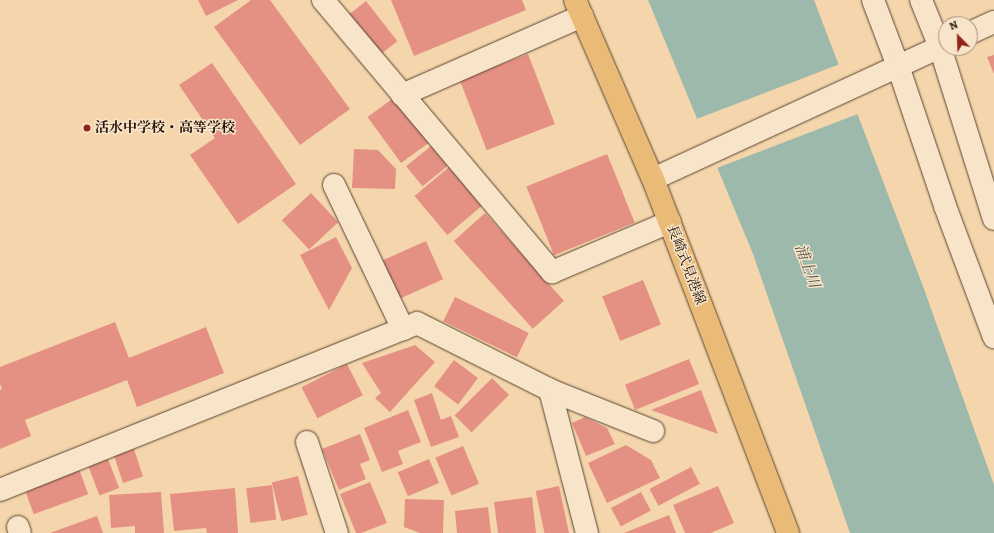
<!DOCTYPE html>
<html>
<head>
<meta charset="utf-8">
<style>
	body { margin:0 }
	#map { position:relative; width:994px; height:533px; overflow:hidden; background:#f5d6ac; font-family:Alegreya,"Noto Serif JP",serif }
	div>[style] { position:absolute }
	.water>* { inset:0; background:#9cb9ab }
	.pier>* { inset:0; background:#f5d6ac; transform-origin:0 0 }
	.building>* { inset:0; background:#e49184; transform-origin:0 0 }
	.roads { filter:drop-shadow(0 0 1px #594431) drop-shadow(0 0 1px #594431) }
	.minor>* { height:22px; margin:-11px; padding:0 11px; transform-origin:11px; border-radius:11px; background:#f8e4c9 }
	.major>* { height:22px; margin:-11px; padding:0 11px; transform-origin:11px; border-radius:11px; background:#eabb76 }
	.dots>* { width:11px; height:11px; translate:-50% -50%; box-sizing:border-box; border:2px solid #f8e4c9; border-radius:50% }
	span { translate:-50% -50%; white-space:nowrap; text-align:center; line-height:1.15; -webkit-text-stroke:3px #f8e4c9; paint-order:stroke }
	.poi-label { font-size:14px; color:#251308; font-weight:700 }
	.left { translate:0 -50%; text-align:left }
	.street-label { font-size:14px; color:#251308 }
	.water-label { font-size:15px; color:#4f4d41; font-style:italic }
	.north { position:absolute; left:938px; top:16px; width:40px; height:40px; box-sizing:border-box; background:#f8e4c9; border:1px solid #a4907c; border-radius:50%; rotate:337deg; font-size:11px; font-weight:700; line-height:16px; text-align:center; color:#251308 }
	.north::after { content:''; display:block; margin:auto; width:14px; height:18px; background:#8f2418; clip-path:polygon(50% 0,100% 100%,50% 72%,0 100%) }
</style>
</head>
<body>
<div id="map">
	<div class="water">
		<i style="clip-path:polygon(648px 0,814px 0,924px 289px,994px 485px,994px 533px,850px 533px,753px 254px)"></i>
	</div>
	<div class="pier">
		<i style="left:840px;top:64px;width:53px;height:155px;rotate:69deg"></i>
	</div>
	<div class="building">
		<i style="clip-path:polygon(198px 0,238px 0,206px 16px)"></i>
		<i style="clip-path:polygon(251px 0,270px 0,350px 109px,300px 145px,214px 27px)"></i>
		<i style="clip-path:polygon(391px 0,522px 0,526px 10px,414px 56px)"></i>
		<i style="left:366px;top:1px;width:51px;height:21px;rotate:52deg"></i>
		<i style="left:528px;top:54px;width:75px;height:73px;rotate:69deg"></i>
		<i style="clip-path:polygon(994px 55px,994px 74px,987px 57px)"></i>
		<i style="clip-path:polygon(212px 63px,296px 184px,238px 224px,190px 155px,215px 138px,179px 85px)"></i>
		<i style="left:395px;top:97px;width:57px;height:34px;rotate:54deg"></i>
		<i style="left:431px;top:146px;width:26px;height:32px;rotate:51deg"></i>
		<i style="clip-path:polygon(354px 149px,378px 150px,396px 169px,395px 189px,352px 188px)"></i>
		<i style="left:607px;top:154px;width:74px;height:87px;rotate:68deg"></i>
		<i style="left:449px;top:167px;width:51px;height:45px;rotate:50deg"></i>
		<i style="left:311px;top:193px;width:40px;height:40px;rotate:47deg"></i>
		<i style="left:485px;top:213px;width:118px;height:42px;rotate:48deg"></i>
		<i style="clip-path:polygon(336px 237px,352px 268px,329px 310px,300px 255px)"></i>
		<i style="left:426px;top:241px;width:42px;height:53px;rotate:66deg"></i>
		<i style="left:643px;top:280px;width:48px;height:44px;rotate:68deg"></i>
		<i style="left:455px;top:297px;width:82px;height:27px;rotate:26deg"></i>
		<i style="clip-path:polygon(115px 322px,129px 358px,206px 327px,224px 373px,137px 407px,127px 380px,25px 420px,31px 436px,0 449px,0 390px,2px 389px,0 384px,0 367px)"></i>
		<i style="clip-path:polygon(415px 345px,435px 362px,390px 412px,375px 398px,381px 393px,362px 363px)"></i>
		<i style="left:689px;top:359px;width:27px;height:69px;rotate:68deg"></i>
		<i style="left:454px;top:360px;width:30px;height:33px;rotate:37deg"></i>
		<i style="left:347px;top:364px;width:35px;height:51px;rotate:63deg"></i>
		<i style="left:492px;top:378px;width:24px;height:53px;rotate:45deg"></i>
		<i style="clip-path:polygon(701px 390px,718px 434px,651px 410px)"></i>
		<i style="clip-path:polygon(432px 393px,441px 420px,451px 416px,459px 437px,431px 447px,414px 400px)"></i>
		<i style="clip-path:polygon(408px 410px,421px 442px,398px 451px,403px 464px,382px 472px,364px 428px)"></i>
		<i style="clip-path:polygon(585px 417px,607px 428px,615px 444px,586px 456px,572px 423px)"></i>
		<i style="clip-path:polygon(360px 434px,370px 460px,360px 464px,366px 479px,339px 490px,322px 449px)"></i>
		<i style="clip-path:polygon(626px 445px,651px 460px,660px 478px,607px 503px,588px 463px)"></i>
		<i style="left:463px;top:446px;width:41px;height:30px;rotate:67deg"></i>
		<i style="left:134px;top:449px;width:29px;height:21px;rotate:72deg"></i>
		<i style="left:108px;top:459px;width:31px;height:21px;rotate:69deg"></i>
		<i style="left:429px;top:459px;width:26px;height:34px;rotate:67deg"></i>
		<i style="left:691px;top:467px;width:19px;height:47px;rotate:62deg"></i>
		<i style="left:79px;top:469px;width:27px;height:58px;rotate:70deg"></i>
		<i style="left:298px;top:476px;width:40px;height:27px;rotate:76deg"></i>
		<i style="clip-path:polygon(370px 482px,387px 523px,361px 533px,356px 533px,340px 494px)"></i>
		<i style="left:272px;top:485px;width:35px;height:26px;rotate:83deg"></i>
		<i style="left:559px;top:486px;width:48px;height:24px;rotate:78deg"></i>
		<i style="clip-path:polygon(718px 486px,734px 523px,711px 533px,685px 533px,673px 505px)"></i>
		<i style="clip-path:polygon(235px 488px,238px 533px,207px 533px,206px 528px,174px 531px,170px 494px)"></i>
		<i style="clip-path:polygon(161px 492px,164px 533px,135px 533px,135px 526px,111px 528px,109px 495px)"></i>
		<i style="left:641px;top:492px;width:21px;height:34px;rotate:62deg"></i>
		<i style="clip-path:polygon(532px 497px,536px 533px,498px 533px,494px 502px)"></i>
		<i style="clip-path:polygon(405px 499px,444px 500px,443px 533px,420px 533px,404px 527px)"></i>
		<i style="clip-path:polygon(488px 507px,491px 533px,457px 533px,455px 511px)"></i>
		<i style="clip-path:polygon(669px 515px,676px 533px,624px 533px)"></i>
		<i style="clip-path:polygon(97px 516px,103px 533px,50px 533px)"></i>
	</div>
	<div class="roads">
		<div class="minor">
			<i style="left:323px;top:0;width:356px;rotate:49.9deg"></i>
			<i style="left:552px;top:272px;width:128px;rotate:-23deg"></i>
			<i style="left:873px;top:0;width:71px;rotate:69.3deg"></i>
			<i style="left:898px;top:66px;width:148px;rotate:71.4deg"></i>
			<i style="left:945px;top:206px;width:140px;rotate:69.5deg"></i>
			<i style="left:921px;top:0;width:51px;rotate:68deg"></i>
			<i style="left:940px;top:47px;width:180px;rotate:72.6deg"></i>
			<i style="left:970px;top:33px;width:26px;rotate:-25deg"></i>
			<i style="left:402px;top:95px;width:197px;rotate:-23.7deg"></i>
			<i style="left:653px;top:179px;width:323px;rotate:-24.7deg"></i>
			<i style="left:334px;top:185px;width:160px;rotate:64.4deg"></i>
			<i style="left:550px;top:390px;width:148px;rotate:75.5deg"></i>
			<i style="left:307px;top:442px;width:96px;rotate:71.8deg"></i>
			<i style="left:0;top:490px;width:449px;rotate:-21.8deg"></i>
			<i style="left:417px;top:323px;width:149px;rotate:26.7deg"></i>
			<i style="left:550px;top:390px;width:111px;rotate:21.7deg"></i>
			<i style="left:18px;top:527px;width:6px;rotate:72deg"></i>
		</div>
		<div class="major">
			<i style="left:575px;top:0;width:195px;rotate:66.5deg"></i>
			<i style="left:653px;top:179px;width:379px;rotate:69.1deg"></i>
		</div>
	</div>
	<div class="dots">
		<i style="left:87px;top:128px;background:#8f2418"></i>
	</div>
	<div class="poi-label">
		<span class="left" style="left:95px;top:128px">活水中学校・高等学校</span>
	</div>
	<div class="street-label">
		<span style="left:686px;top:265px;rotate:69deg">長崎式見港線</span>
	</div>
	<div class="water-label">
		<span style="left:807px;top:266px;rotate:70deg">浦上川</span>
	</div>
	<div class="north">N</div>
</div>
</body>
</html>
